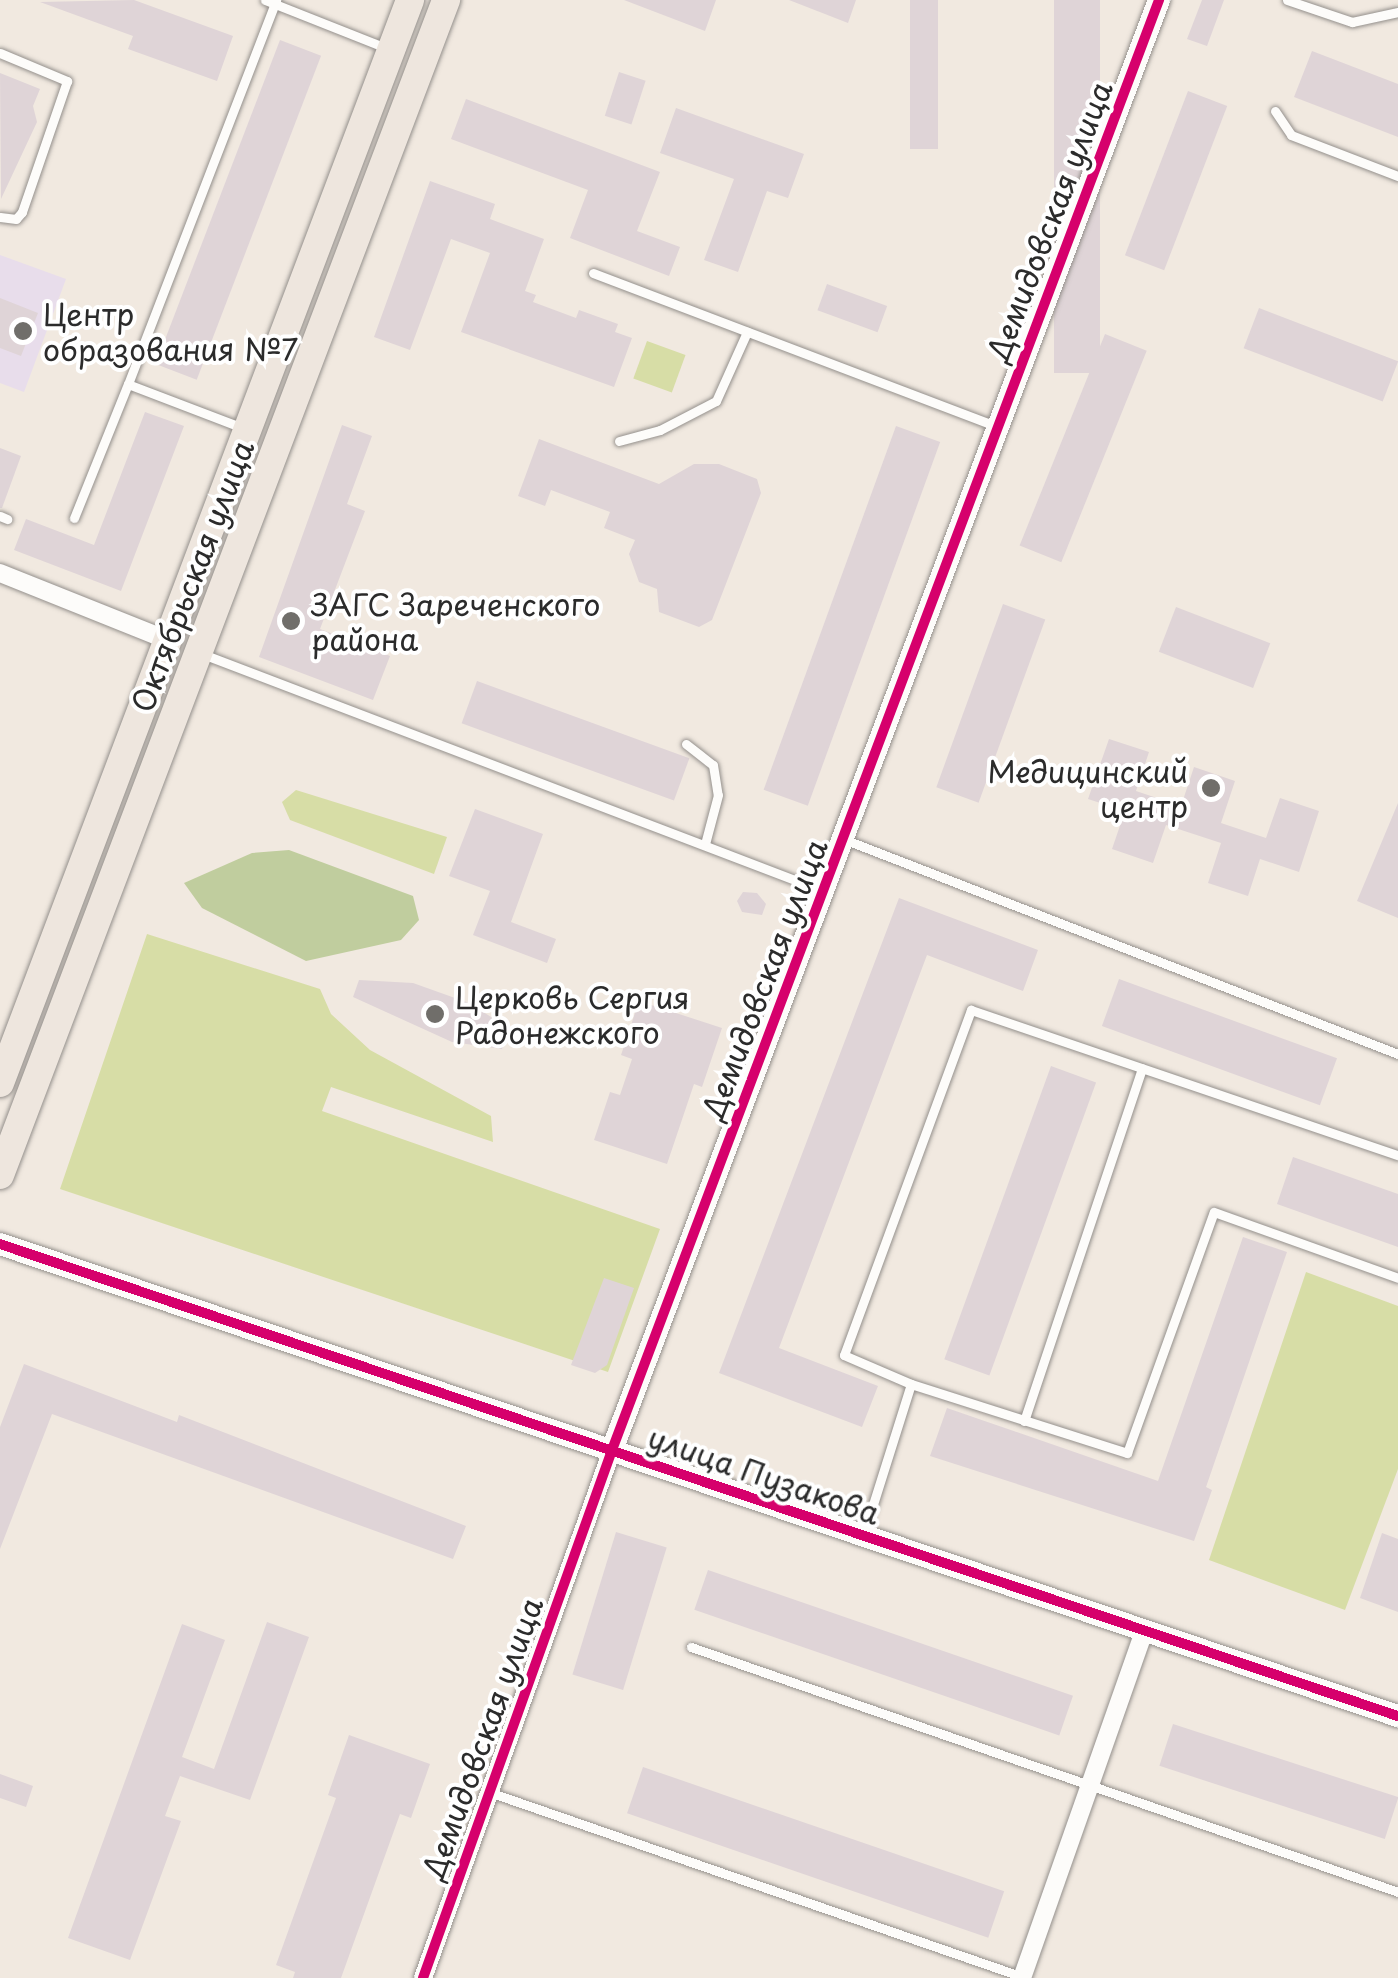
<!DOCTYPE html>
<html>
<head>
<meta charset="utf-8">
<style>
	body { margin:0 }
	#map { position:relative; width:1398px; height:1978px; overflow:hidden; background:#f1e9e0; font-family:"Playpen Sans",sans-serif }
	div>[style] { position:absolute }
	.built>* { inset:0; background:#e8ddeb }
	.green>* { inset:0; background:#d7dda6; transform-origin:0 0 }
	.forest>* { inset:0; background:#c0cd9e }
	.building>* { inset:0; background:#dfd4d7; transform-origin:0 0 }
	.roads { filter:drop-shadow(0 0 2px #94908c) drop-shadow(0 0 2px #94908c) }
	.service>* { height:9px; margin:-4.5px; padding:0 4.5px; transform-origin:4.5px; border-radius:4.5px; background:#fdfcfa }
	.minor>* { height:18px; margin:-9px; padding:0 9px; transform-origin:9px; border-radius:9px; background:#fdfcfa }
	.tertiary>* { height:22px; margin:-11px; padding:0 11px; transform-origin:11px; border-radius:11px; background:#fdfcfa }
	.primary>* { height:28px; margin:-14px; padding:0 14px; transform-origin:14px; border-radius:14px; background:#eee6de }
	.cycleway>* { height:10px; margin:-5px; padding:0 5px; transform-origin:5px; border-radius:5px; background:#d6006c }
	.dots>* { width:28px; height:28px; translate:-50% -50%; box-sizing:border-box; border:5px solid #fff; border-radius:50% }
	span { translate:-50% -50%; white-space:nowrap; text-align:center; line-height:1.15; -webkit-text-stroke:8px #fff; paint-order:stroke }
	.street-label { font-size:30px; color:#2b2b2b }
	.poi-label { font-size:30px; color:#2b2b2b }
	.left { translate:0 -50%; text-align:left }
	.right { translate:-100% -50%; text-align:right }
</style>
</head>
<body>
<div id="map">
	<div class="built">
		<i style="clip-path:polygon(0 255px,66px 279px,24px 392px,0 383px)"></i>
	</div>
	<div class="green">
		<i style="left:647px;top:341px;width:41px;height:40px;rotate:20deg"></i>
		<i style="clip-path:polygon(296px 790px,447px 837px,434px 874px,290px 820px,282px 802px)"></i>
		<i style="clip-path:polygon(147px 934px,320px 989px,331px 1014px,370px 1050px,491px 1116px,493px 1142px,331px 1087px,322px 1111px,660px 1229px,608px 1372px,60px 1189px)"></i>
		<i style="clip-path:polygon(1306px 1272px,1398px 1306px,1398px 1469px,1345px 1610px,1209px 1560px)"></i>
	</div>
	<div class="forest">
		<i style="clip-path:polygon(289px 850px,413px 896px,419px 920px,401px 940px,306px 961px,202px 908px,184px 883px,252px 853px)"></i>
	</div>
	<div class="building">
		<i style="clip-path:polygon(134px 0,233px 36px,217px 81px,128px 49px,133px 36px,40px 2px)"></i>
		<i style="clip-path:polygon(624px 0,716px 0,705px 31px)"></i>
		<i style="clip-path:polygon(789px 0,856px 0,848px 23px)"></i>
		<i style="left:910px;top:0;width:28px;height:149px"></i>
		<i style="left:1054px;top:0;width:46px;height:373px"></i>
		<i style="clip-path:polygon(1202px 0,1224px 0,1207px 46px,1187px 39px)"></i>
		<i style="left:280px;top:40px;width:44px;height:347px;rotate:21deg"></i>
		<i style="clip-path:polygon(1312px 51px,1398px 84px,1398px 137px,1294px 97px)"></i>
		<i style="left:619px;top:72px;width:28px;height:46px;rotate:18deg"></i>
		<i style="clip-path:polygon(0 73px,40px 89px,33px 106px,37px 122px,1px 199px)"></i>
		<i style="left:1188px;top:91px;width:42px;height:176px;rotate:21deg"></i>
		<i style="clip-path:polygon(466px 99px,660px 172px,637px 231px,680px 247px,669px 276px,570px 238px,588px 190px,451px 139px)"></i>
		<i style="clip-path:polygon(676px 108px,804px 154px,788px 198px,767px 191px,738px 272px,704px 260px,734px 179px,660px 153px)"></i>
		<i style="clip-path:polygon(430px 181px,495px 204px,490px 219px,544px 239px,525px 291px,536px 295px,533px 302px,576px 318px,579px 310px,618px 324px,615px 332px,632px 338px,614px 387px,461px 332px,490px 253px,451px 239px,410px 350px,374px 337px)"></i>
		<i style="left:827px;top:284px;width:64px;height:28px;rotate:20deg"></i>
		<i style="clip-path:polygon(0 298px,38px 313px,21px 356px,0 348px)"></i>
		<i style="left:1259px;top:308px;width:149px;height:43px;rotate:21deg"></i>
		<i style="left:1105px;top:334px;width:45px;height:228px;rotate:22deg"></i>
		<i style="clip-path:polygon(145px 412px,184px 426px,121px 591px,14px 550px,26px 519px,94px 545px)"></i>
		<i style="clip-path:polygon(342px 425px,372px 436px,347px 504px,365px 511px,320px 629px,390px 656px,373px 700px,259px 657px)"></i>
		<i style="left:896px;top:426px;width:47px;height:387px;rotate:20deg"></i>
		<i style="clip-path:polygon(539px 439px,659px 484px,694px 464px,719px 464px,757px 479px,761px 493px,712px 620px,699px 627px,659px 612px,657px 589px,639px 582px,629px 554px,635px 540px,604px 528px,610px 512px,551px 490px,545px 506px,518px 496px)"></i>
		<i style="clip-path:polygon(0 448px,21px 456px,2px 508px,0 508px)"></i>
		<i style="left:1003px;top:604px;width:45px;height:195px;rotate:20deg"></i>
		<i style="left:1176px;top:607px;width:101px;height:48px;rotate:21deg"></i>
		<i style="left:477px;top:681px;width:226px;height:45px;rotate:20deg"></i>
		<i style="clip-path:polygon(1109px 739px,1149px 752px,1136px 791px,1181px 806px,1194px 767px,1235px 781px,1221px 823px,1266px 838px,1280px 798px,1319px 811px,1299px 872px,1260px 859px,1248px 896px,1208px 883px,1221px 843px,1166px 825px,1153px 863px,1112px 849px,1125px 811px,1088px 799px)"></i>
		<i style="clip-path:polygon(1398px 803px,1398px 918px,1357px 901px)"></i>
		<i style="clip-path:polygon(475px 809px,543px 834px,511px 922px,556px 939px,547px 963px,473px 935px,490px 891px,449px 876px)"></i>
		<i style="clip-path:polygon(743px 892px,757px 893px,766px 904px,762px 915px,742px 912px,737px 901px)"></i>
		<i style="clip-path:polygon(899px 898px,1038px 950px,1023px 991px,927px 955px,779px 1348px,878px 1386px,862px 1427px,719px 1373px)"></i>
		<i style="left:1119px;top:979px;width:232px;height:50px;rotate:20deg"></i>
		<i style="clip-path:polygon(359px 980px,413px 983px,469px 1003px,510px 1029px,502px 1049px,452px 1042px,353px 997px)"></i>
		<i style="clip-path:polygon(639px 1001px,722px 1028px,702px 1087px,694px 1084px,667px 1164px,594px 1140px,610px 1092px,620px 1095px,632px 1059px,621px 1055px)"></i>
		<i style="left:1051px;top:1066px;width:48px;height:312px;rotate:20deg"></i>
		<i style="clip-path:polygon(1293px 1157px,1398px 1194px,1398px 1247px,1277px 1204px)"></i>
		<i style="clip-path:polygon(1243px 1237px,1287px 1252px,1206px 1487px,1212px 1490px,1194px 1541px,930px 1456px,947px 1408px,1158px 1481px)"></i>
		<i style="clip-path:polygon(604px 1278px,634px 1288px,607px 1365px,595px 1373px,571px 1365px)"></i>
		<i style="clip-path:polygon(24px 1364px,177px 1422px,179px 1415px,466px 1526px,453px 1559px,52px 1414px,0 1549px,0 1427px)"></i>
		<i style="left:616px;top:1532px;width:53px;height:149px;rotate:17deg"></i>
		<i style="clip-path:polygon(1382px 1533px,1398px 1539px,1398px 1612px,1360px 1598px)"></i>
		<i style="left:708px;top:1570px;width:386px;height:42px;rotate:19deg"></i>
		<i style="clip-path:polygon(267px 1622px,309px 1637px,250px 1800px,180px 1776px,165px 1816px,181px 1821px,130px 1960px,68px 1938px,182px 1624px,225px 1640px,182px 1757px,214px 1769px)"></i>
		<i style="left:1173px;top:1724px;width:237px;height:44px;rotate:18deg"></i>
		<i style="clip-path:polygon(349px 1735px,430px 1764px,411px 1818px,400px 1814px,341px 1978px,293px 1978px,295px 1972px,276px 1965px,336px 1798px,328px 1795px)"></i>
		<i style="left:643px;top:1767px;width:382px;height:49px;rotate:19deg"></i>
		<i style="clip-path:polygon(0 1774px,33px 1786px,26px 1807px,0 1798px)"></i>
	</div>
	<div class="roads">
		<div class="service">
			<i style="left:265px;top:0;width:133px;rotate:21.6deg"></i>
			<i style="left:1287px;top:0;width:69px;rotate:18.7deg"></i>
			<i style="left:1352px;top:22px;width:47px;rotate:-12.3deg"></i>
			<i style="left:0;top:53px;width:73px;rotate:22.7deg"></i>
			<i style="left:67px;top:81px;width:139px;rotate:109deg"></i>
			<i style="left:22px;top:212px;width:9px;rotate:131deg"></i>
			<i style="left:16px;top:219px;width:16px;rotate:-173deg"></i>
			<i style="left:1275px;top:111px;width:29px;rotate:56deg"></i>
			<i style="left:1291px;top:135px;width:115px;rotate:21deg"></i>
			<i style="left:593px;top:273px;width:430px;rotate:20.8deg"></i>
			<i style="left:243px;top:428px;width:123px;rotate:-159.1deg"></i>
			<i style="left:128px;top:384px;width:412px;rotate:-68.9deg"></i>
			<i style="left:619px;top:441px;width:42px;rotate:-15deg"></i>
			<i style="left:660px;top:430px;width:63px;rotate:-27.4deg"></i>
			<i style="left:716px;top:401px;width:76px;rotate:-65.8deg"></i>
			<i style="left:0;top:516px;width:8px;rotate:23deg"></i>
			<i style="left:74px;top:518px;width:144px;rotate:-68.1deg"></i>
			<i style="left:200px;top:653px;width:665px;rotate:20.89deg"></i>
			<i style="left:686px;top:744px;width:34px;rotate:38deg"></i>
			<i style="left:713px;top:765px;width:30px;rotate:81deg"></i>
			<i style="left:718px;top:795px;width:51px;rotate:104.9deg"></i>
			<i style="left:846px;top:840px;width:592px;rotate:21.19deg"></i>
			<i style="left:911px;top:1384px;width:227px;rotate:17.7deg"></i>
			<i style="left:1127px;top:1453px;width:256px;rotate:-70.2deg"></i>
			<i style="left:1214px;top:1212px;width:195px;rotate:19.7deg"></i>
			<i style="left:1024px;top:1421px;width:372px;rotate:-71.5deg"></i>
			<i style="left:864px;top:1533px;width:156px;rotate:-72.5deg"></i>
			<i style="left:911px;top:1384px;width:73px;rotate:-156.6deg"></i>
			<i style="left:844px;top:1355px;width:368px;rotate:-69.8deg"></i>
			<i style="left:971px;top:1010px;width:451px;rotate:18.8deg"></i>
			<i style="left:691px;top:1647px;width:748px;rotate:19.11deg"></i>
			<i style="left:489px;top:1792px;width:565px;rotate:19.11deg"></i>
		</div>
		<div class="minor">
			<i style="left:0;top:573px;width:178px;rotate:21.8deg"></i>
			<i style="left:423px;top:1978px;width:561px;rotate:-70.3deg"></i>
			<i style="left:1022px;top:1978px;width:370px;rotate:-70.6deg"></i>
		</div>
		<div class="tertiary">
			<i style="left:0;top:1244px;width:1476px;rotate:18.66deg"></i>
			<i style="left:612px;top:1450px;width:1550px;rotate:-69.33deg"></i>
		</div>
		<div class="primary">
			<i style="left:0;top:1083px;width:1158px;rotate:-69.26deg"></i>
			<i style="left:0;top:1175px;width:1257px;rotate:-69.21deg"></i>
		</div>
	</div>
	<div class="cycleway">
		<i style="left:0;top:1244px;width:1476px;rotate:18.66deg"></i>
		<i style="left:423px;top:1978px;width:561px;rotate:-70.3deg"></i>
		<i style="left:612px;top:1450px;width:1550px;rotate:-69.33deg"></i>
	</div>
	<div class="dots">
		<i style="left:23px;top:331px;background:#706e6a"></i>
		<i style="left:291px;top:621px;background:#706e6a"></i>
		<i style="left:1211px;top:788px;background:#706e6a"></i>
		<i style="left:435px;top:1014px;background:#706e6a"></i>
	</div>
	<div class="street-label">
		<span style="left:1049px;top:221px;rotate:-69deg">Демидовская улица</span>
		<span style="left:192px;top:576px;rotate:-69deg">Октябрьская улица</span>
		<span style="left:764px;top:979px;rotate:-69deg">Демидовская улица</span>
		<span style="left:764px;top:1475px;rotate:19deg">улица Пузакова</span>
		<span style="left:482px;top:1738px;rotate:-70deg">Демидовская улица</span>
	</div>
	<div class="poi-label">
		<span class="left" style="left:43px;top:331px">Центр<br>образования №7</span>
		<span class="left" style="left:311px;top:621px">ЗАГС Зареченского<br>района</span>
		<span class="right" style="left:1188px;top:788px">Медицинский<br>центр</span>
		<span class="left" style="left:455px;top:1014px">Церковь Сергия<br>Радонежского</span>
	</div>
</div>
</body>
</html>
